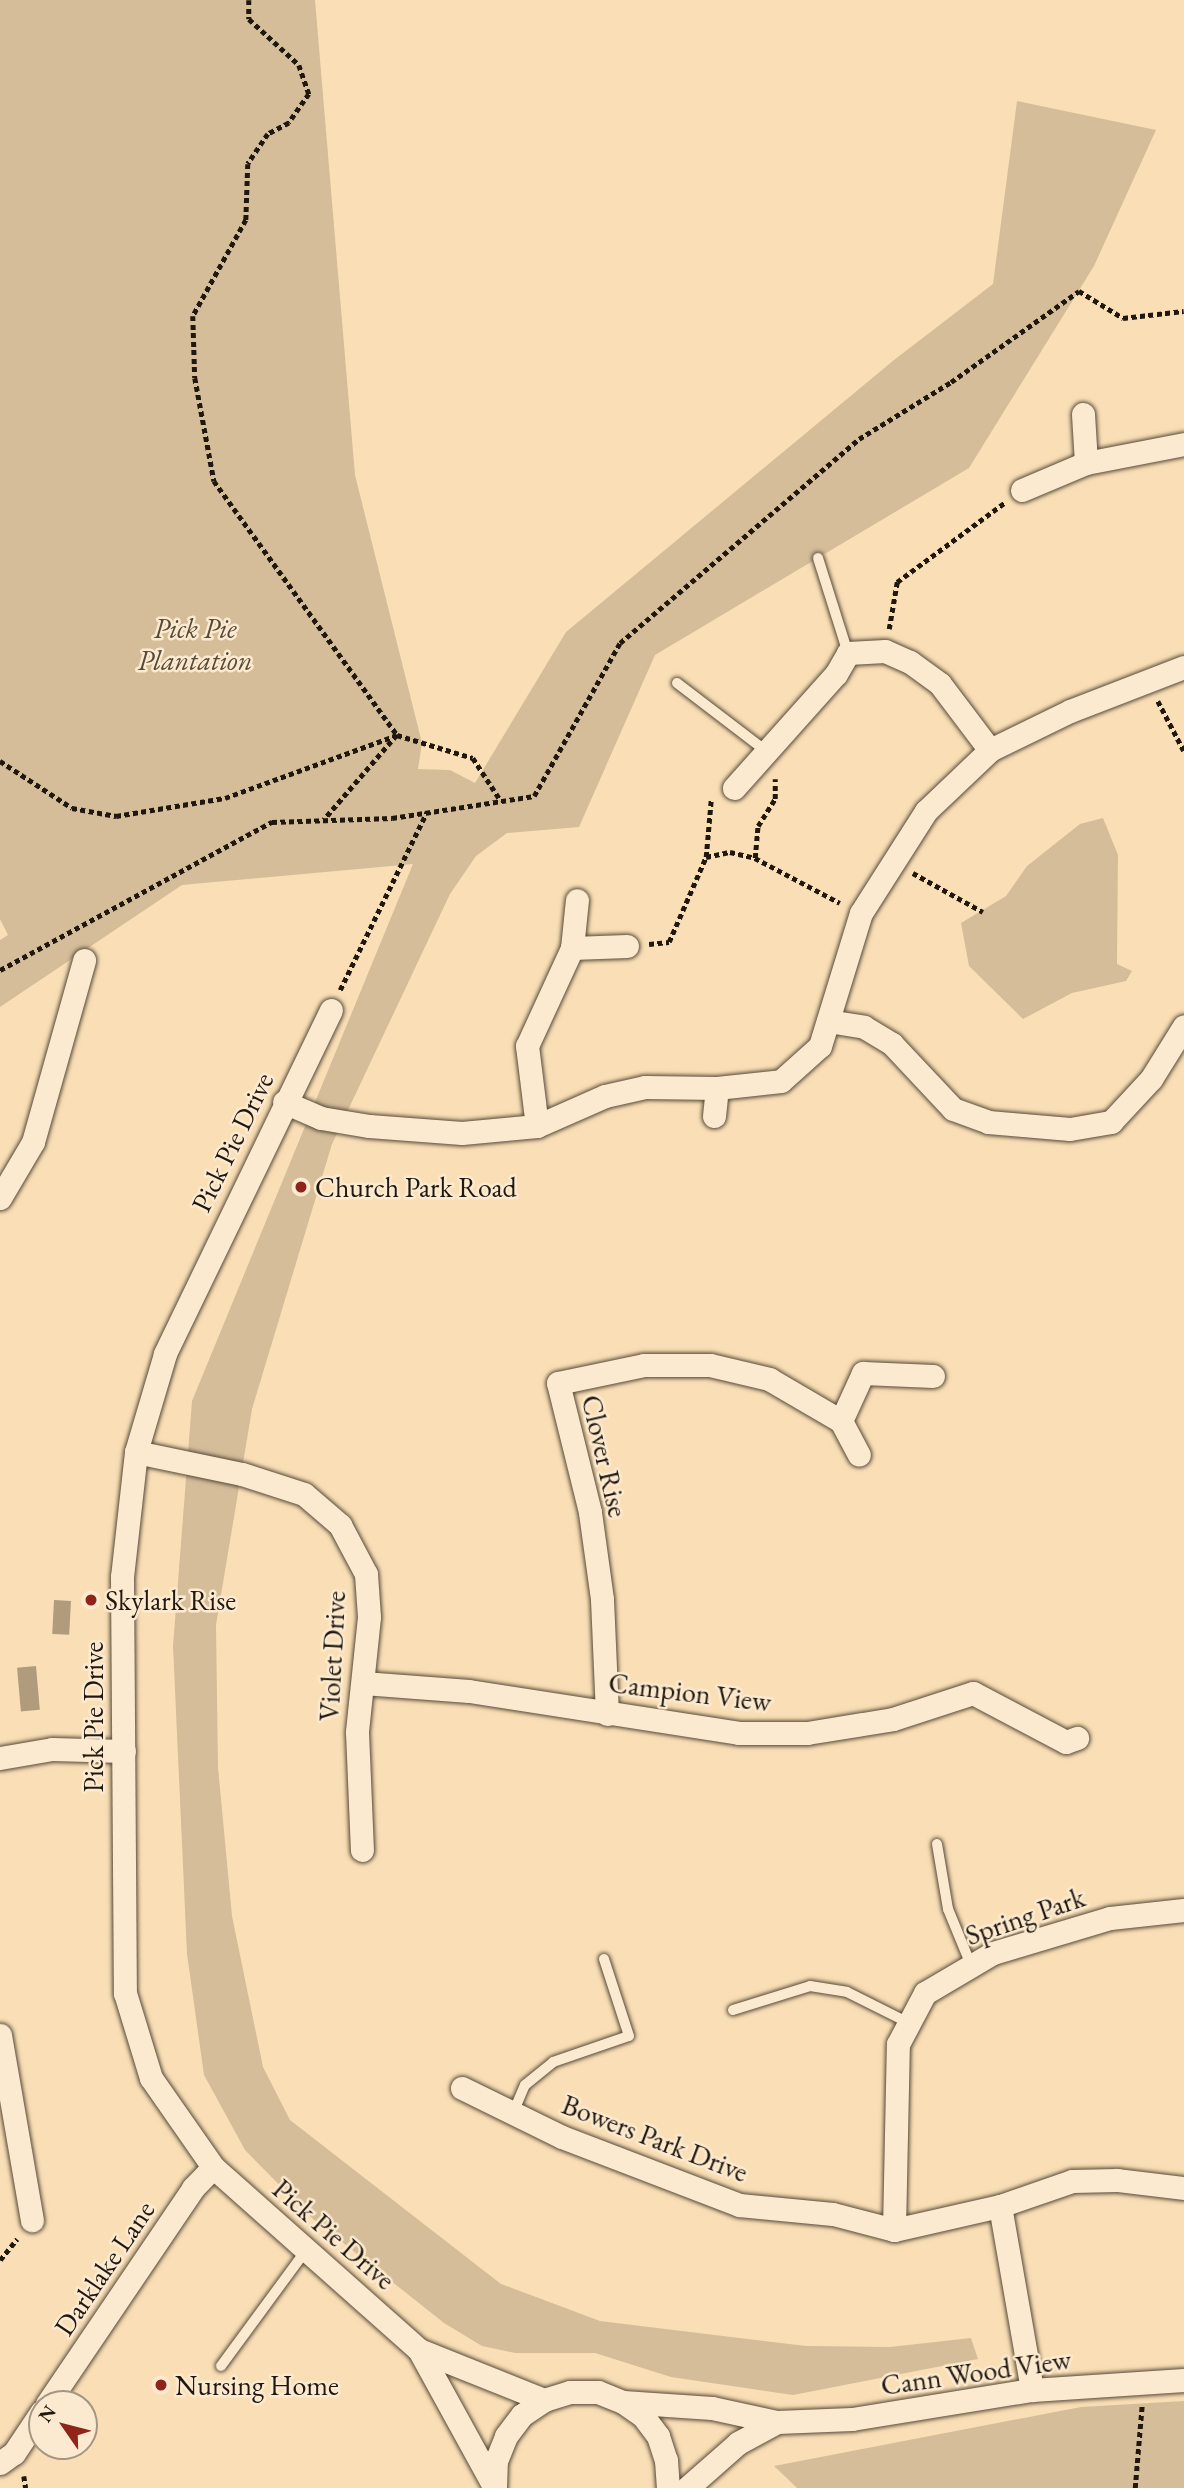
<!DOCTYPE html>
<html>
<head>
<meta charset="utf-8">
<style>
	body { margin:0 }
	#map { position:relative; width:1184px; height:2488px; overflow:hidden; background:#fadfb6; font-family:"EB Garamond",serif }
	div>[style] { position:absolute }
	.green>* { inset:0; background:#d5bd9a }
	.water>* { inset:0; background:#b09b7d; transform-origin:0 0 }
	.path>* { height:4.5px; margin-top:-2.25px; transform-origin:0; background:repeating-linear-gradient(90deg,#20180f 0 5px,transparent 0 8.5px) }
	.roads { filter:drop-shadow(0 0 2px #564a39) drop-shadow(0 0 2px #564a39) }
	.service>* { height:10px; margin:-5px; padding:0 5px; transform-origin:5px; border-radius:5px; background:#fcead0 }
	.minor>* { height:23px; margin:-11.5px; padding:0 11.5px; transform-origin:11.5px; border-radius:11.5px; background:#fcead0 }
	.dots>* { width:19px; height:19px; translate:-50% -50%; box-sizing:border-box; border:4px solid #fcead0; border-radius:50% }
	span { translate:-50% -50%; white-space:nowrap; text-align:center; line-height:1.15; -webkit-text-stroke:5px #fcead0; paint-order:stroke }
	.park-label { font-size:28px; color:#564a39; font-style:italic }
	.street-label { font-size:28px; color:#20180f }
	.poi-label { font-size:28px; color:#20180f }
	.left { translate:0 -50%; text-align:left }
	.north { position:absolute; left:28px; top:2390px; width:70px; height:70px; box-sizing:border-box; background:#fcead0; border:2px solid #a49683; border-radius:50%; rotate:305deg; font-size:19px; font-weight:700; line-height:28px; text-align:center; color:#20180f }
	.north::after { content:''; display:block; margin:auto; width:24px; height:32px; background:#8f2418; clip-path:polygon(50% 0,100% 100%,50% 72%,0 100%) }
</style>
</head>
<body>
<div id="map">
	<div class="green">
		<i style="clip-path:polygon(0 0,315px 0,355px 475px,422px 743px,418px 769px,450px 770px,475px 783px,566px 632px,894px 360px,993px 284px,1017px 101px,1156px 130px,1094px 266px,969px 468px,655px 655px,579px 827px,507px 833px,476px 856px,450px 894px,332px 1144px,252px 1409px,216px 1625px,218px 1767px,232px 1916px,263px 2067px,290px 2120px,501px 2284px,600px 2321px,806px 2346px,890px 2347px,971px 2338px,978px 2359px,793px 2395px,671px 2377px,595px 2353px,515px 2353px,482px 2346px,444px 2323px,313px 2219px,245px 2150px,204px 2075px,187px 1954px,173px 1646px,192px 1401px,413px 864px,182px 885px,0 1007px,0 940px,8px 935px,0 919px)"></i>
		<i style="clip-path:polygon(1103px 818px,1118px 855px,1117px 964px,1132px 971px,1126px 981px,1072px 993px,1023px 1019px,969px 966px,961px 923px,1006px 896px,1027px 866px,1080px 824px)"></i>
		<i style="clip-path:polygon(1184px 2401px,1184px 2488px,797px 2488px,774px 2466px,1081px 2407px)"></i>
	</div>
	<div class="water">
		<i style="left:54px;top:1600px;width:17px;height:34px;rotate:3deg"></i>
		<i style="left:36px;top:1666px;width:44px;height:19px;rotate:85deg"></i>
	</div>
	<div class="path">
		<i style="left:249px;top:0;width:19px;rotate:90deg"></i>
		<i style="left:249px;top:19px;width:68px;rotate:42.6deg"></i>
		<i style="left:299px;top:65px;width:31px;rotate:71deg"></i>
		<i style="left:309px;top:94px;width:35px;rotate:125deg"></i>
		<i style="left:289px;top:123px;width:24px;rotate:152deg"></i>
		<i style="left:268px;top:134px;width:36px;rotate:124deg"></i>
		<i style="left:248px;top:164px;width:56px;rotate:92deg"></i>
		<i style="left:246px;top:220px;width:110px;rotate:118.9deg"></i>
		<i style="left:193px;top:316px;width:62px;rotate:88.2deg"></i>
		<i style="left:195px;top:378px;width:105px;rotate:79.5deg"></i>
		<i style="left:214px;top:481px;width:313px;rotate:54.2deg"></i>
		<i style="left:397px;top:735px;width:79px;rotate:16.8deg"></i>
		<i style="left:473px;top:758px;width:51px;rotate:56.9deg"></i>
		<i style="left:889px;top:629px;width:48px;rotate:-80.3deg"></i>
		<i style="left:897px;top:582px;width:133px;rotate:-36.4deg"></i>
		<i style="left:1158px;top:701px;width:56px;rotate:62.5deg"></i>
		<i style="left:0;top:761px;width:86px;rotate:33.1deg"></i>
		<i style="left:72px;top:808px;width:45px;rotate:10.3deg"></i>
		<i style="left:116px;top:816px;width:110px;rotate:-9.4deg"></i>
		<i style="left:225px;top:798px;width:183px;rotate:-20.1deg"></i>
		<i style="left:397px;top:735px;width:112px;rotate:130.7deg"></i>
		<i style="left:706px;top:857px;width:25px;rotate:-12deg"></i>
		<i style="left:730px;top:852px;width:26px;rotate:13deg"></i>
		<i style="left:755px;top:858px;width:96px;rotate:27.9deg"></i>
		<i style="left:755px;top:858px;width:32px;rotate:-85deg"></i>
		<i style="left:758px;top:826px;width:32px;rotate:-58deg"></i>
		<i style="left:775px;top:799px;width:20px;rotate:-90deg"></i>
		<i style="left:913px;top:873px;width:80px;rotate:29.1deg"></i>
		<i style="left:649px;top:944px;width:20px;rotate:-6deg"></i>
		<i style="left:669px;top:942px;width:93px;rotate:-66.5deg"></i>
		<i style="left:706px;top:857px;width:57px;rotate:-85deg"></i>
		<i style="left:0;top:970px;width:310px;rotate:-28.6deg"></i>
		<i style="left:272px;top:822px;width:120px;rotate:-1.9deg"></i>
		<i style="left:392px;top:818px;width:144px;rotate:-8.8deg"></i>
		<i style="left:534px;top:796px;width:176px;rotate:-60.7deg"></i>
		<i style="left:620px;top:643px;width:314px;rotate:-40.5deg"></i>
		<i style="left:859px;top:439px;width:108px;rotate:-31.8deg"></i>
		<i style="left:951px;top:382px;width:157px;rotate:-35.4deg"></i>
		<i style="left:1079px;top:291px;width:52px;rotate:31.5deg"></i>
		<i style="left:1123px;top:318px;width:61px;rotate:-6.5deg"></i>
		<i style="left:340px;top:990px;width:198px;rotate:-64deg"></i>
		<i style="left:0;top:2260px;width:27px;rotate:-51deg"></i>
		<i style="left:24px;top:2476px;width:12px;rotate:81deg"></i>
		<i style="left:1135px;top:2488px;width:83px;rotate:-85.2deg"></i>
	</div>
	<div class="roads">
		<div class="service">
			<i style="left:818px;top:558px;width:100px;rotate:72.5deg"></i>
			<i style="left:677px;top:683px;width:112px;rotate:37.4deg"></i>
			<i style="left:937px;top:1844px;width:66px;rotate:80.4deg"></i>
			<i style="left:948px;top:1909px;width:61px;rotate:67.7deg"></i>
			<i style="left:733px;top:2010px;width:81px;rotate:-17.3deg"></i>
			<i style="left:810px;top:1986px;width:37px;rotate:9deg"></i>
			<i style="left:847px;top:1992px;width:69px;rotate:26.6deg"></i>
			<i style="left:513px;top:2113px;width:30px;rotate:-67deg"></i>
			<i style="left:525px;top:2085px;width:36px;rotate:-39deg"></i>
			<i style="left:553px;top:2062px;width:80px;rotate:-18.9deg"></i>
			<i style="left:629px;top:2036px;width:81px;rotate:-108deg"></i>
			<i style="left:221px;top:2366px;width:145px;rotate:-53.7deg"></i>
		</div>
		<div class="minor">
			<i style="left:1083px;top:414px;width:49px;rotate:86.5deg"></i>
			<i style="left:1022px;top:490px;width:69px;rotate:-22.9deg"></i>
			<i style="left:1086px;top:463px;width:100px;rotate:-11deg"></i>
			<i style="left:734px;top:788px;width:153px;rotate:-48.2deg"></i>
			<i style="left:836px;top:674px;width:24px;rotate:-60deg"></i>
			<i style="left:848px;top:653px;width:37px;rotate:-3deg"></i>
			<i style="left:885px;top:651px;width:27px;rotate:24deg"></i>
			<i style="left:910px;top:662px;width:37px;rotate:36deg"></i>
			<i style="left:940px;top:684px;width:83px;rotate:52.9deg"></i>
			<i style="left:572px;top:948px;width:48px;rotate:-84.1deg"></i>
			<i style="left:331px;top:1010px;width:382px;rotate:115.8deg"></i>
			<i style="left:165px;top:1354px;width:102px;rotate:106.5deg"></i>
			<i style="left:136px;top:1452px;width:126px;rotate:96.4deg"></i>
			<i style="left:122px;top:1577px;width:416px;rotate:89.6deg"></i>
			<i style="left:125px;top:1993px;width:89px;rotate:73deg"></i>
			<i style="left:151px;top:2078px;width:108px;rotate:55.1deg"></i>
			<i style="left:213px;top:2167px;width:276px;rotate:41.6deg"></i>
			<i style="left:419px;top:2350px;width:158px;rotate:61.2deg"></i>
			<i style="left:828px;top:1021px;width:36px;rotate:9deg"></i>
			<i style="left:864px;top:1027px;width:33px;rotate:31deg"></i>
			<i style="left:892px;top:1044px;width:89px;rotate:46.8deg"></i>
			<i style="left:953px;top:1109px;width:37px;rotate:20deg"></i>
			<i style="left:988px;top:1122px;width:82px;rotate:4.9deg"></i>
			<i style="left:1070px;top:1129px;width:42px;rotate:-9.7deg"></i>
			<i style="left:1111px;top:1122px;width:59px;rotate:-47.1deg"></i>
			<i style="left:1151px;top:1079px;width:62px;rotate:-58.1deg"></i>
			<i style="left:284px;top:1102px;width:40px;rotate:23.4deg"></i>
			<i style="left:321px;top:1118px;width:49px;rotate:9.5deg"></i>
			<i style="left:369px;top:1126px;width:93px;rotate:4.3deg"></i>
			<i style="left:462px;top:1133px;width:75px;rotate:-5.3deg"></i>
			<i style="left:537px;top:1126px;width:74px;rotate:-23.8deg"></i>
			<i style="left:605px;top:1096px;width:41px;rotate:-12.7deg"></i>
			<i style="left:645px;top:1087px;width:72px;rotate:0.8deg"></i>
			<i style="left:717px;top:1088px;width:64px;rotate:-6.2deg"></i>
			<i style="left:781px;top:1081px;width:52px;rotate:-41.9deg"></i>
			<i style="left:820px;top:1046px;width:139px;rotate:-72.9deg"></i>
			<i style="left:861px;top:913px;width:121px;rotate:-57.5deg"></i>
			<i style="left:926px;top:811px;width:88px;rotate:-43.6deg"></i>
			<i style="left:990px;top:750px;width:89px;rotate:-26deg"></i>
			<i style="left:1070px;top:711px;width:122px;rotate:-21.1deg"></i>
			<i style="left:714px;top:1116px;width:28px;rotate:-84deg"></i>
			<i style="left:537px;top:1126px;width:81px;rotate:-97.1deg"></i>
			<i style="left:527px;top:1046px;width:108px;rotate:-65.3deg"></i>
			<i style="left:572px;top:948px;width:55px;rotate:-2.1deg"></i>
			<i style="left:0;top:1198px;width:65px;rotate:-59.5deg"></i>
			<i style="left:33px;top:1142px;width:189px;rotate:-74.3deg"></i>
			<i style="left:841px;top:1421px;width:53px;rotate:-65.4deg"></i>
			<i style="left:863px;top:1373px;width:70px;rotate:2.5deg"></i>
			<i style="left:136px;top:1452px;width:108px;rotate:11.7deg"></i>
			<i style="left:242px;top:1474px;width:65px;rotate:17.9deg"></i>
			<i style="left:304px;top:1494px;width:48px;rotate:40.7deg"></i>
			<i style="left:340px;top:1525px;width:55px;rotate:62deg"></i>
			<i style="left:366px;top:1574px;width:43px;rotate:86deg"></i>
			<i style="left:369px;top:1617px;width:116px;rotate:96deg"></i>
			<i style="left:357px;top:1732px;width:118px;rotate:87.6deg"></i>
			<i style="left:363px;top:1683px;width:106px;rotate:4.3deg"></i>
			<i style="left:469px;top:1691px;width:273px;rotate:8.8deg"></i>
			<i style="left:739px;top:1733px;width:68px"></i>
			<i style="left:807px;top:1733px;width:87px;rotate:-9.2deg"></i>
			<i style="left:893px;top:1719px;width:84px;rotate:-18deg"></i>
			<i style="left:973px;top:1693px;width:105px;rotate:27.8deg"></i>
			<i style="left:1066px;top:1742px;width:12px;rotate:-20deg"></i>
			<i style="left:607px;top:1714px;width:115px;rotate:-92.5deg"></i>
			<i style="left:602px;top:1599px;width:88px;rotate:-97.9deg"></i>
			<i style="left:590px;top:1512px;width:133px;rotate:-103.9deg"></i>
			<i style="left:558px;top:1383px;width:88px;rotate:-11.8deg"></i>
			<i style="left:644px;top:1365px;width:66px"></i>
			<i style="left:710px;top:1365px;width:61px;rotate:13.3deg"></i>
			<i style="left:769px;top:1379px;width:83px;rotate:30.3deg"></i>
			<i style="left:841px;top:1421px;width:38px;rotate:62deg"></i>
			<i style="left:0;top:1758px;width:53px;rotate:-9.8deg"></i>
			<i style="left:52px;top:1749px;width:72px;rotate:1.6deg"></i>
			<i style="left:0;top:2035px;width:188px;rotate:80.2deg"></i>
			<i style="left:462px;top:2088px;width:111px;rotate:26.1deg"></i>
			<i style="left:562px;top:2137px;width:190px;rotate:21deg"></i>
			<i style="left:739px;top:2205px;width:94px;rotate:5.5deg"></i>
			<i style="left:833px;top:2214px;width:63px;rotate:14.7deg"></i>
			<i style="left:894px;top:2230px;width:109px;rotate:-12.8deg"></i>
			<i style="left:1000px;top:2206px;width:187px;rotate:80.1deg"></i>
			<i style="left:1000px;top:2206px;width:76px;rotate:-19.1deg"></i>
			<i style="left:1072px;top:2181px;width:45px;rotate:-1.3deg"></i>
			<i style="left:1117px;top:2180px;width:67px;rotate:6.8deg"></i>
			<i style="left:894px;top:2230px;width:186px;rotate:-88.8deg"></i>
			<i style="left:898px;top:2044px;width:58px;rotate:-62.1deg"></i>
			<i style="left:925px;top:1993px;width:79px;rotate:-30.5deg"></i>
			<i style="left:993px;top:1953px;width:122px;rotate:-16.7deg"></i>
			<i style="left:1110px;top:1918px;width:74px;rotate:-6.2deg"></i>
			<i style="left:419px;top:2350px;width:135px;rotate:21.8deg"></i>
			<i style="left:623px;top:2402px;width:89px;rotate:3.9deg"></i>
			<i style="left:712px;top:2408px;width:66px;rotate:12.2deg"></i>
			<i style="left:777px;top:2422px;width:75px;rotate:-2.3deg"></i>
			<i style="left:852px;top:2419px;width:182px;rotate:-9.2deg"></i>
			<i style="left:1032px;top:2390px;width:152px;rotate:-3.8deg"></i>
			<i style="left:47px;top:2404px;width:261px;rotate:-55.9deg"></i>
			<i style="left:193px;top:2188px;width:29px;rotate:-46deg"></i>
			<i style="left:0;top:2463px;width:17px;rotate:-36deg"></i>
			<i style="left:14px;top:2453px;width:50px;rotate:-56.3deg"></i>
			<i style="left:495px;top:2487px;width:26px;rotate:-88deg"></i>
			<i style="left:496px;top:2461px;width:27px;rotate:-68deg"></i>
			<i style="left:506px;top:2436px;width:26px;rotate:-53deg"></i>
			<i style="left:522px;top:2415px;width:27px;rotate:-34deg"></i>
			<i style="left:544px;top:2400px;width:27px;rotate:-17deg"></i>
			<i style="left:570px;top:2392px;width:28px"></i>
			<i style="left:598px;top:2392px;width:27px;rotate:22deg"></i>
			<i style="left:623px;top:2402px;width:24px;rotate:35deg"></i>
			<i style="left:643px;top:2416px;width:25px;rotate:53deg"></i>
			<i style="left:658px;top:2436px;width:25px;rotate:72deg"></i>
			<i style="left:666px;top:2460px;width:28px;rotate:86deg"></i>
			<i style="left:687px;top:2488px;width:68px;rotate:-41.4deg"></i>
			<i style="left:738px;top:2443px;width:44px;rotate:-28.3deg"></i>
		</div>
	</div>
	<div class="dots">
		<i style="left:301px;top:1187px;background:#8f2418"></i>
		<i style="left:91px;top:1600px;background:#8f2418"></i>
		<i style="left:161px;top:2385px;background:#8f2418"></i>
	</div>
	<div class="park-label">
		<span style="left:195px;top:644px">Pick Pie<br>Plantation</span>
	</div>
	<div class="street-label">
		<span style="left:232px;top:1142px;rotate:-64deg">Pick Pie Drive</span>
		<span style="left:605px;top:1456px;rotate:77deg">Clover Rise</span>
		<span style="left:332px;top:1656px;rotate:-87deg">Violet Drive</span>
		<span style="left:690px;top:1692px;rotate:7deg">Campion View</span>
		<span style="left:93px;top:1717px;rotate:-90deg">Pick Pie Drive</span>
		<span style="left:1025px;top:1916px;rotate:-19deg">Spring Park</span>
		<span style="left:655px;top:2138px;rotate:21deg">Bowers Park Drive</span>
		<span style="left:334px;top:2234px;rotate:41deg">Pick Pie Drive</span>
		<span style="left:104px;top:2268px;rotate:-56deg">Darklake Lane</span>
		<span style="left:976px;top:2372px;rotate:-8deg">Cann Wood View</span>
	</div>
	<div class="poi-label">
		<span class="left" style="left:315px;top:1187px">Church Park Road</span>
		<span class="left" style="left:105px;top:1600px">Skylark Rise</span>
		<span class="left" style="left:175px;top:2385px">Nursing Home</span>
	</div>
	<div class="north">N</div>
</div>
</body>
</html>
